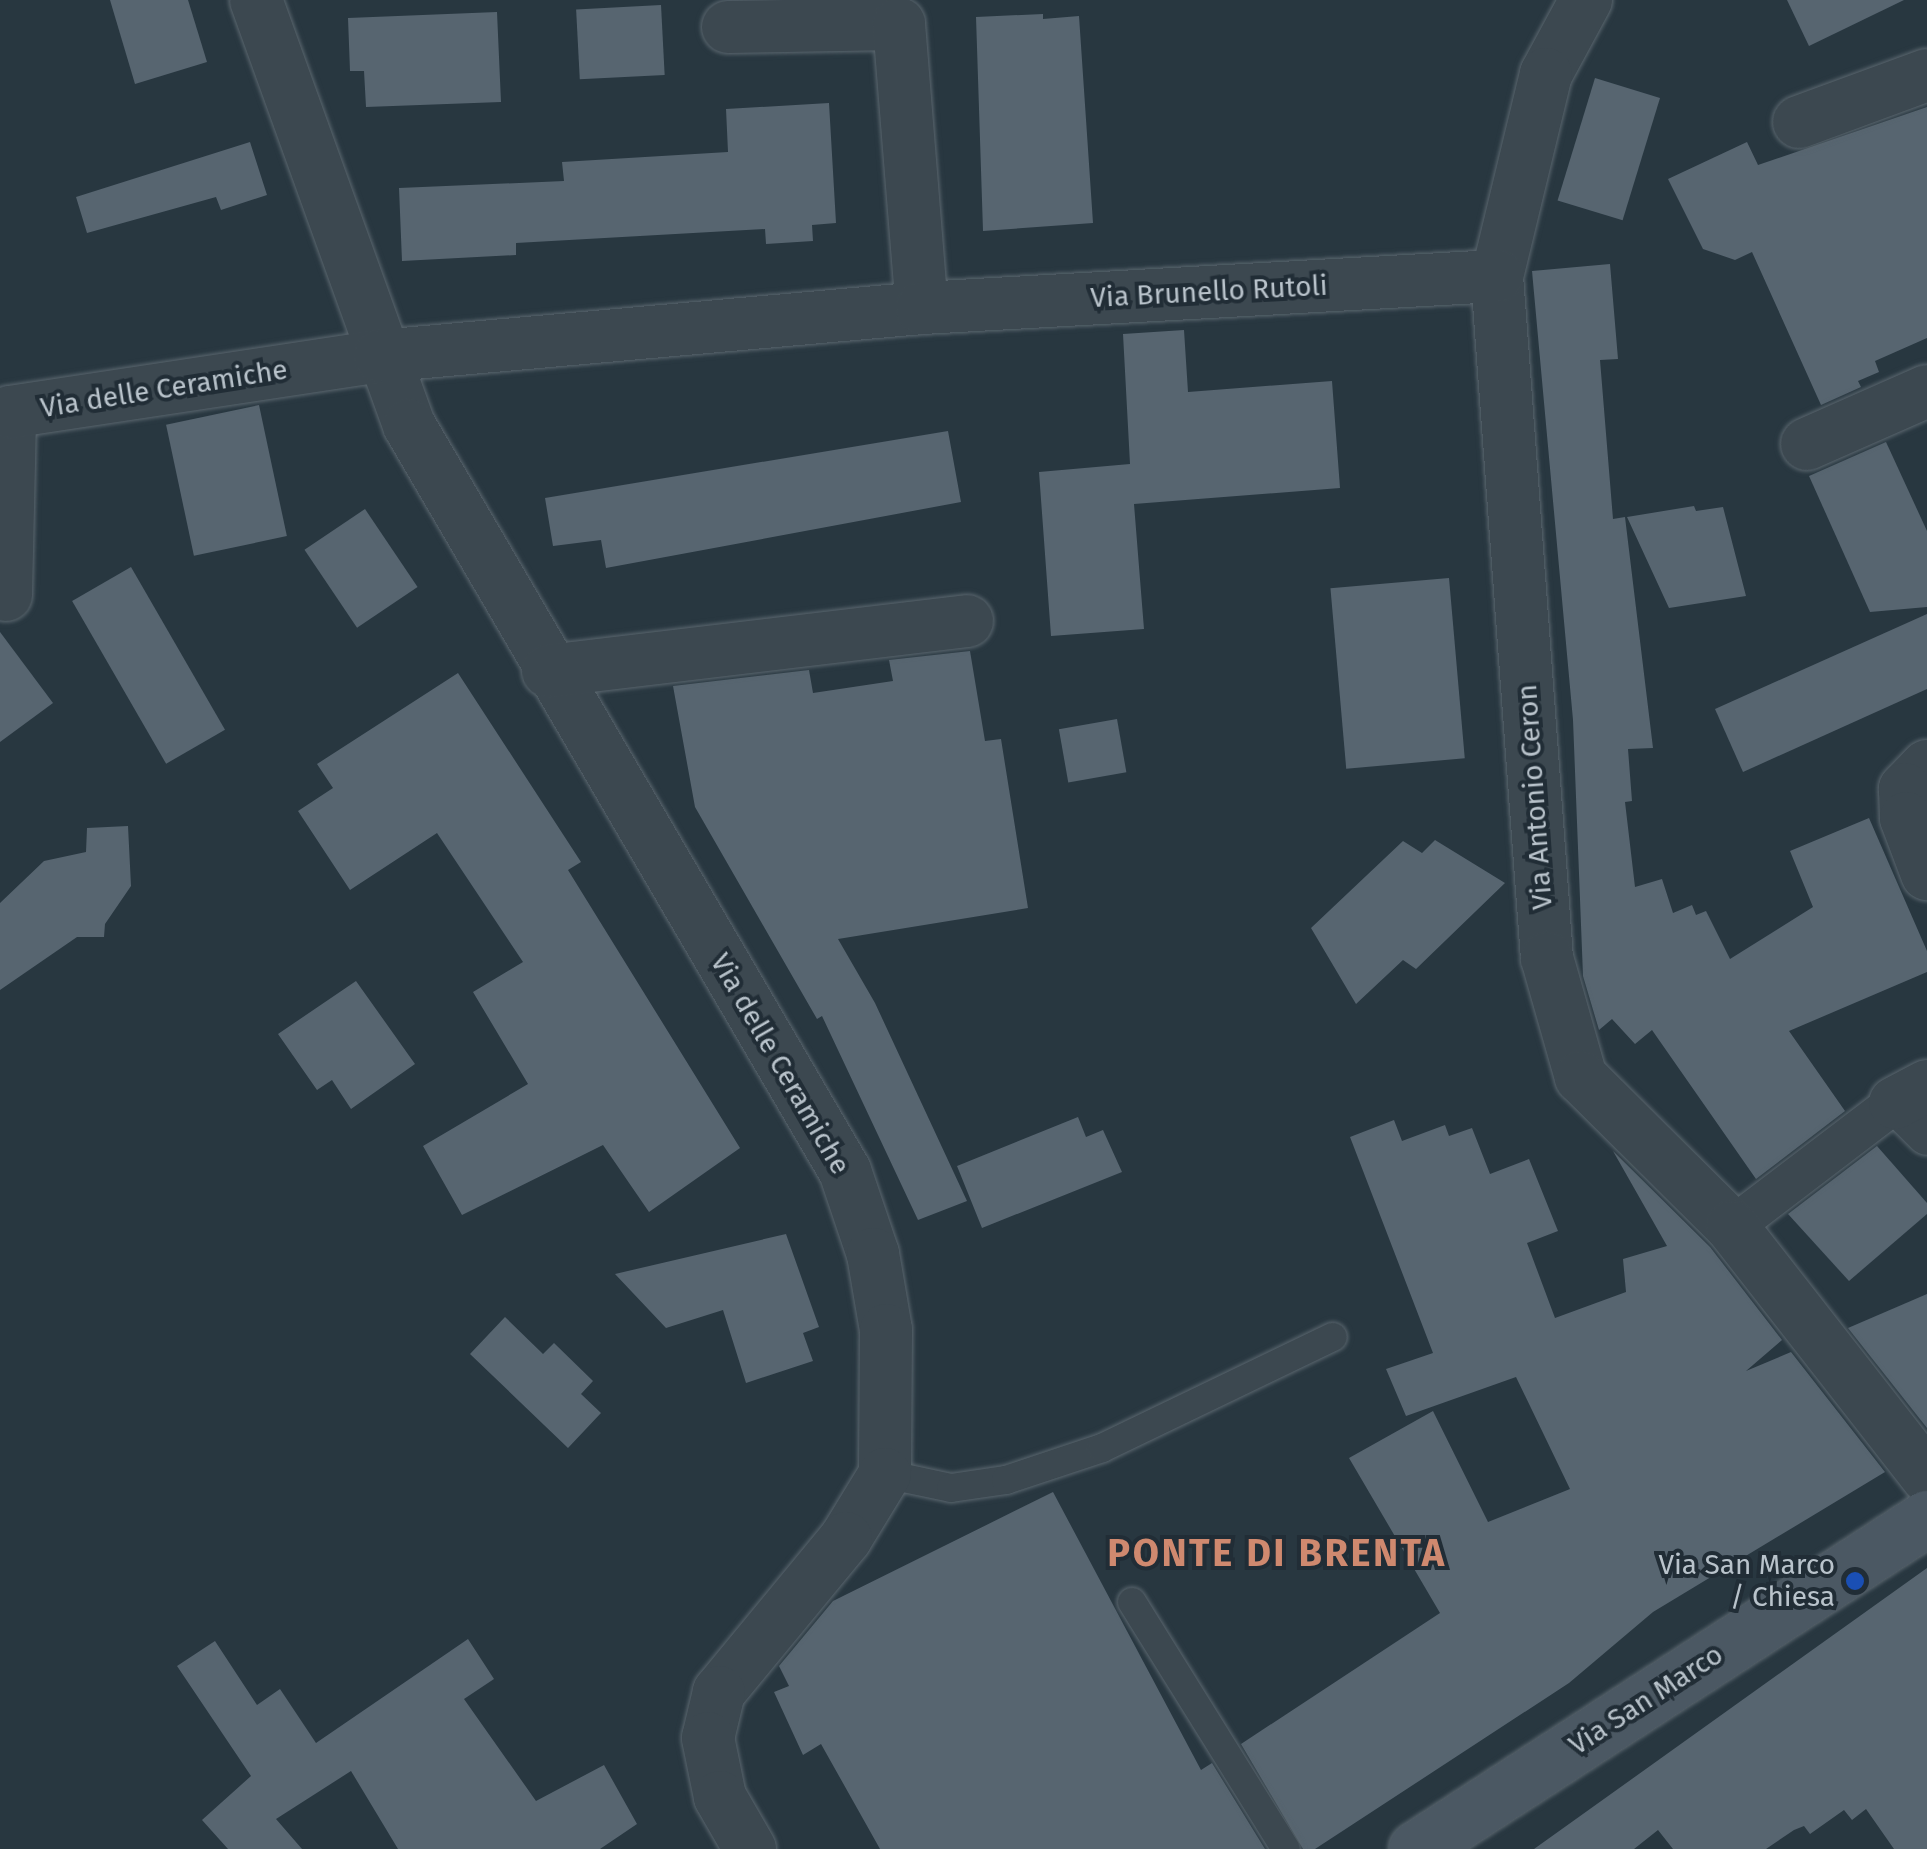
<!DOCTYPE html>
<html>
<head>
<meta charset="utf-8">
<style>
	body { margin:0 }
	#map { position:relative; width:1927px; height:1849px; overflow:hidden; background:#283740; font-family:"Fira Sans",sans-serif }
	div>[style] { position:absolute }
	.building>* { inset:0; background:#576570; transform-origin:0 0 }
	.roads { filter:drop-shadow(0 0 2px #5a666e) drop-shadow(0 0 2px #5a666e) }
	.service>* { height:28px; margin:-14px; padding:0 14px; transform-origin:14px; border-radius:14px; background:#3c4850 }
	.pedestrian>* { height:40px; margin:-20px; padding:0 20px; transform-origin:20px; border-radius:20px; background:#3c4850 }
	.minor>* { height:52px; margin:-26px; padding:0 26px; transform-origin:26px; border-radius:26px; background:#3c4850 }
	.secondary>* { height:55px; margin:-27.5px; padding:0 27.5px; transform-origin:27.5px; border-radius:27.5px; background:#4b5863 }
	.dots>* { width:28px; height:28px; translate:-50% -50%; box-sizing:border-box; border:5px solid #212d36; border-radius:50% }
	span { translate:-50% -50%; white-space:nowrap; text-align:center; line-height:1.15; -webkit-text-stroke:8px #212d36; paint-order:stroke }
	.street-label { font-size:28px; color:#b9c3cb }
	.poi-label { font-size:28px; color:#b9c3cb }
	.right { translate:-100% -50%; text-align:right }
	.district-label { font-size:38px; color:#cf896f; font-weight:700; letter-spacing:2.5px }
</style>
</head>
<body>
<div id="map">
	<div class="building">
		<i style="clip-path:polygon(110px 0,188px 0,207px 62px,135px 84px)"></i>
		<i style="clip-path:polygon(1787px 0,1904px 0,1809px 46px)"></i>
		<i style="left:661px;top:5px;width:70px;height:85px;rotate:87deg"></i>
		<i style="clip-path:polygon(497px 12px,501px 102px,366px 107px,364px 71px,350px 71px,348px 18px)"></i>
		<i style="clip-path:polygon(1043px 14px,1043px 19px,1079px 16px,1093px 223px,983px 231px,976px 17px)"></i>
		<i style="left:1595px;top:78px;width:68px;height:128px;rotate:17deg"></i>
		<i style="clip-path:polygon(829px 103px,836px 223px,812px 225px,813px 241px,766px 244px,765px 229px,516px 243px,516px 255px,402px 261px,399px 188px,564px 181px,562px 162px,728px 152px,726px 109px)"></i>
		<i style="clip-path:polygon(1927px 107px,1927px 338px,1875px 361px,1879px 372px,1858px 381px,1861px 387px,1821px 405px,1752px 252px,1735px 260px,1703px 249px,1668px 179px,1747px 142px,1758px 165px)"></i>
		<i style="clip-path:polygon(250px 142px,267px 195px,221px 210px,216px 197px,87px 233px,76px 197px)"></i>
		<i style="clip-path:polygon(1610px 264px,1618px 359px,1600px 360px,1613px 519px,1625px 517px,1653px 748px,1628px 749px,1632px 801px,1625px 802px,1635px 887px,1662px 879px,1673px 913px,1692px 905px,1696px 915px,1706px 911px,1730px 959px,1813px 907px,1790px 851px,1869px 818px,1927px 951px,1927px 972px,1789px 1031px,1845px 1111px,1756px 1179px,1652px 1030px,1635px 1044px,1612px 1019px,1599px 1030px,1583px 976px,1573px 720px,1532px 271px)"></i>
		<i style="clip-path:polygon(1184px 330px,1188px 392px,1332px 381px,1340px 488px,1134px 504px,1144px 629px,1051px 636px,1039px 472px,1130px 464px,1123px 334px)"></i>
		<i style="left:259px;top:405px;width:134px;height:95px;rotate:78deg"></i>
		<i style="clip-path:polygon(948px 431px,961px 502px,606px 568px,601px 540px,553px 546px,545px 498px)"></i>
		<i style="clip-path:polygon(1886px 442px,1927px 531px,1927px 607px,1870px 612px,1809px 476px)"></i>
		<i style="clip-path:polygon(1694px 506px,1696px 511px,1723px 507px,1746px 596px,1669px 608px,1627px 517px)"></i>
		<i style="left:365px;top:509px;width:94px;height:73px;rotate:56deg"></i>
		<i style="left:131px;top:567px;width:188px;height:68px;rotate:60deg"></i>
		<i style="left:1449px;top:578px;width:181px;height:119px;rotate:85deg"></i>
		<i style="clip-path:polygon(1927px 614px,1927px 689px,1743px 772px,1715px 709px)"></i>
		<i style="clip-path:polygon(0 632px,53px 703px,0 742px)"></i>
		<i style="clip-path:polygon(970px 651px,985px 741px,1001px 739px,1028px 908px,838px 939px,875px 1003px,967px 1201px,918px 1220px,822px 1016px,817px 1019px,695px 807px,673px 686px,809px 670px,813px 693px,893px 681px,889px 660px)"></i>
		<i style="clip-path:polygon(458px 673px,581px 862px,568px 870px,740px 1148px,649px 1212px,603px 1145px,462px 1215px,423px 1146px,528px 1084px,473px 992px,523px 962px,437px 833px,350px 890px,298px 811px,333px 788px,317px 764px)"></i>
		<i style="left:1117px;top:719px;width:54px;height:59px;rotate:80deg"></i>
		<i style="clip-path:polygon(128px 826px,131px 886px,105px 924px,104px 937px,77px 937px,0 990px,0 903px,44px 861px,86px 852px,87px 828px)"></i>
		<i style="clip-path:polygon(1435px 840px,1505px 883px,1416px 969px,1403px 960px,1356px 1004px,1311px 928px,1403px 841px,1422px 853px)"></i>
		<i style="clip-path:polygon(356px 981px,415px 1064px,351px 1109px,332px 1080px,317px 1090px,278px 1034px)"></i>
		<i style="clip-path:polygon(1078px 1117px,1086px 1137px,1103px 1130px,1122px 1172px,982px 1228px,957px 1166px)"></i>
		<i style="clip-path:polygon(1394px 1120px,1402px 1141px,1445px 1125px,1449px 1136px,1472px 1128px,1490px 1174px,1529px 1159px,1558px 1231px,1527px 1243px,1555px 1318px,1626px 1292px,1623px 1259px,1667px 1246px,1613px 1151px,1710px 1247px,1782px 1340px,1746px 1371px,1791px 1352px,1885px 1472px,1653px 1612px,1569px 1683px,1315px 1849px,1303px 1849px,1241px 1744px,1440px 1613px,1349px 1458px,1433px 1411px,1488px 1522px,1570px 1489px,1516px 1377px,1406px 1416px,1386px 1369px,1433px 1353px,1350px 1137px)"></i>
		<i style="clip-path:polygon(1877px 1146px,1927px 1203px,1927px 1214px,1849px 1281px,1788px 1214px)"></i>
		<i style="clip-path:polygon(786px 1234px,819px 1327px,803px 1333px,813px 1361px,746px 1383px,723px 1310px,666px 1328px,615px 1274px)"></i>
		<i style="clip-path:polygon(1927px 1294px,1927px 1428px,1848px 1328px)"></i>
		<i style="clip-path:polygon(505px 1317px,543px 1354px,554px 1343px,593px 1381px,581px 1394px,601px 1413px,568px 1448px,470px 1354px)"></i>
		<i style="clip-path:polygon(1053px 1492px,1201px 1770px,1212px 1763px,1265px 1849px,880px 1849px,821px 1744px,803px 1755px,774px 1692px,789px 1686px,779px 1666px,833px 1601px)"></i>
		<i style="clip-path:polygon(1927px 1568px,1927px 1849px,1894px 1849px,1866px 1809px,1852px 1820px,1844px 1810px,1810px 1834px,1804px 1826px,1794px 1830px,1766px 1849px,1673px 1849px,1658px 1830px,1634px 1849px,1534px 1849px)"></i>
		<i style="clip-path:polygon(468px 1639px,494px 1679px,464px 1699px,536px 1801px,604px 1765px,637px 1824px,600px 1849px,398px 1849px,351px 1771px,276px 1819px,302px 1849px,228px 1849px,202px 1820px,251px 1776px,177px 1666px,215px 1641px,257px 1705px,280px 1689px,316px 1743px)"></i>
	</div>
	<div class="roads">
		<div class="service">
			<i style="left:885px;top:1474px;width:67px;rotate:12deg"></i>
			<i style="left:951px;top:1488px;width:56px;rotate:-8.3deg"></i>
			<i style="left:1006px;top:1480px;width:101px;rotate:-18.4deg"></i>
			<i style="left:1102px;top:1448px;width:256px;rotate:-25.7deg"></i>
			<i style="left:1132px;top:1602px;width:291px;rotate:58.1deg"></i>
		</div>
		<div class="pedestrian">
			<i style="left:1732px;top:1227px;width:205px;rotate:-37.3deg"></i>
			<i style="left:1895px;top:1103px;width:45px;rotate:45deg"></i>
		</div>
		<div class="minor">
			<i style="left:256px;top:0;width:452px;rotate:70.2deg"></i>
			<i style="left:409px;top:425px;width:864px;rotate:59.7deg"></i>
			<i style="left:845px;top:1171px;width:88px;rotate:71.4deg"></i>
			<i style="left:873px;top:1254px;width:77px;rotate:80.3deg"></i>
			<i style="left:886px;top:1330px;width:144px;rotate:90.4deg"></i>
			<i style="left:885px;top:1474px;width:75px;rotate:121.4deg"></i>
			<i style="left:846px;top:1538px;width:200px;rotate:129.5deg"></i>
			<i style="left:719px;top:1692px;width:47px;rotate:103.4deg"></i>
			<i style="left:708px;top:1738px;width:60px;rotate:78.5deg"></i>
			<i style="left:720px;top:1797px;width:60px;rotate:60deg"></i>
			<i style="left:1586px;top:0;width:84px;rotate:118.4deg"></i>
			<i style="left:1546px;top:74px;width:208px;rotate:103.6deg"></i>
			<i style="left:1497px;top:276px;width:684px;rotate:85.81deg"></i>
			<i style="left:1547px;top:958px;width:124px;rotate:74.1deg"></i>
			<i style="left:1581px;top:1077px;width:213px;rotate:44.8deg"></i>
			<i style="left:1732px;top:1227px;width:317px;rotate:52deg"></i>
			<i style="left:728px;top:27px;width:171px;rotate:-1deg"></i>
			<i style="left:899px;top:24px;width:285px;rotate:85.4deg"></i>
			<i style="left:1799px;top:122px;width:136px;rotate:-20.2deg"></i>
			<i style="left:1807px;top:444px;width:131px;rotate:-23.8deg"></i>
			<i style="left:6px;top:595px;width:183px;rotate:-88.7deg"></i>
			<i style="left:10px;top:412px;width:374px;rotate:-8.6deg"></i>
			<i style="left:380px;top:356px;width:544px;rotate:-5.06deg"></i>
			<i style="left:922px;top:308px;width:576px;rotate:-3.19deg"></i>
			<i style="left:548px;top:671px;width:422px;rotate:-6.8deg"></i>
			<i style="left:1927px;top:766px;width:32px;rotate:134deg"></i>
			<i style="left:1905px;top:789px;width:29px;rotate:88deg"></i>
			<i style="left:1906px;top:818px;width:60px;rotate:69.4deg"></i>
			<i style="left:1895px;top:1103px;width:36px;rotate:-28deg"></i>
		</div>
		<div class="secondary">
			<i style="left:1416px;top:1849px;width:609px;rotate:-32.93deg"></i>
		</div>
	</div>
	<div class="dots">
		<i style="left:1855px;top:1581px;background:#1a4fb4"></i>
	</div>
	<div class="street-label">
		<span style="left:1209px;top:292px;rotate:-3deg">Via Brunello Rutoli</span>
		<span style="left:164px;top:389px;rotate:-9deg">Via delle Ceramiche</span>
		<span style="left:1535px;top:797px;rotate:-94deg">Via Antonio Ceron</span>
		<span style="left:780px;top:1064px;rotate:60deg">Via delle Ceramiche</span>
		<span style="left:1646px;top:1700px;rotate:-33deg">Via San Marco</span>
	</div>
	<div class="poi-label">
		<span class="right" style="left:1835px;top:1581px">Via San Marco<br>/ Chiesa</span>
	</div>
	<div class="district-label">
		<span style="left:1277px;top:1554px">PONTE DI BRENTA</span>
	</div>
</div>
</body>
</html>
